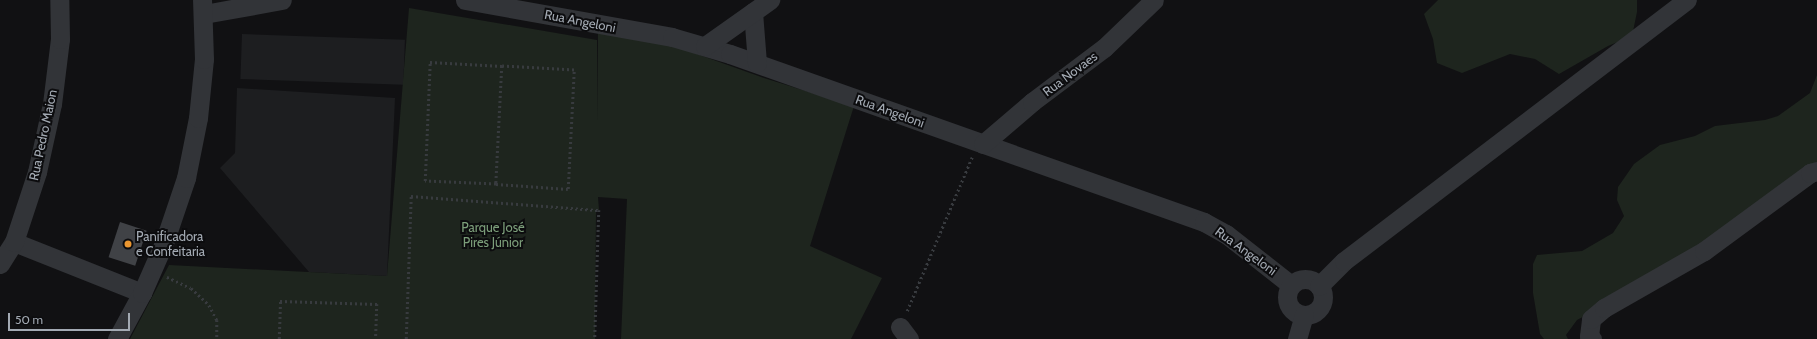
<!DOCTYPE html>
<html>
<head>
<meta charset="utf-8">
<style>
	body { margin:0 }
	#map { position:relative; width:1817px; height:339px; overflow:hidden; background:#111113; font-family:Cabin,sans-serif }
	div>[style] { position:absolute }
	.built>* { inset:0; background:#1d1e20; transform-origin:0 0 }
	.green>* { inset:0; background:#1e251e }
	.building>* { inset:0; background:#404246; transform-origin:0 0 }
	.path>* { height:2.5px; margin-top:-1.25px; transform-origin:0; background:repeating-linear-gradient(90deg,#383b3f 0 2px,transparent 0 5px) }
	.minor>* { height:19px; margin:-9.5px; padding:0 9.5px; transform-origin:9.5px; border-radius:9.5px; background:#323438 }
	.minor>.ring { margin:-9.5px; padding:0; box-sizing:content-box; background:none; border:19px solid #323438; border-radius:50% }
	.dots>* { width:11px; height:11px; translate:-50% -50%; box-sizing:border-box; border:2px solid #0c0c0e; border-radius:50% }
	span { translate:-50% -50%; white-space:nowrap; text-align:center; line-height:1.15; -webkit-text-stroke:4px #0c0c0e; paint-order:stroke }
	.street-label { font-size:13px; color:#a3aab3 }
	.park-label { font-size:13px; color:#7c9e7a }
	.poi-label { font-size:13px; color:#a3aab3 }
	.left { translate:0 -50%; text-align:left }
	.scale { position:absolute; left:8px; top:313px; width:122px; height:18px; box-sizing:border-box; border:2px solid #a3aab3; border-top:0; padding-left:5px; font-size:12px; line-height:14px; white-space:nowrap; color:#a3aab3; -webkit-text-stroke:3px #0c0c0e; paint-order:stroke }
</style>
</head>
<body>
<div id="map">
	<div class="built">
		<i style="left:242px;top:34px;width:163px;height:45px;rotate:2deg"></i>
		<i style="clip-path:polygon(237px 88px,395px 98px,387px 276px,309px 272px,220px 168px,235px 153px)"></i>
	</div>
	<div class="green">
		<i style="clip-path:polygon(1438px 0,1637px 0,1637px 12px,1632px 36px,1608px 46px,1559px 74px,1535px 59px,1510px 54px,1462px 73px,1437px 63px,1433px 39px,1424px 14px)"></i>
		<i style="clip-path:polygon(409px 8px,597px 40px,598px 122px,598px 33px,632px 36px,669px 44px,764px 78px,854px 106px,810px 246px,882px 278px,851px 339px,621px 339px,627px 199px,598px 197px,599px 210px,596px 210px,595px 339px,130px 339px,169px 265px,387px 276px)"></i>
		<i style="clip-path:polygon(1817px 75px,1817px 163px,1707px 240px,1618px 298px,1577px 320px,1566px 335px,1568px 339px,1544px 339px,1540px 334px,1533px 293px,1533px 264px,1537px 255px,1582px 251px,1613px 233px,1624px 216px,1617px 200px,1618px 187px,1634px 164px,1660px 145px,1695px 136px,1715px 126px,1765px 120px,1778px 116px,1810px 93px)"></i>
	</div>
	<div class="building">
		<i style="left:120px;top:222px;width:28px;height:37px;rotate:18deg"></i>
	</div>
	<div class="path">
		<i style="left:430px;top:62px;width:72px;rotate:3.2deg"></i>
		<i style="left:502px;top:66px;width:118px;rotate:92.9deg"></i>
		<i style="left:496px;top:184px;width:71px;rotate:-177.6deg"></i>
		<i style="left:425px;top:181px;width:119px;rotate:-87.6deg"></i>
		<i style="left:496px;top:184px;width:72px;rotate:4deg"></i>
		<i style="left:568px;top:189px;width:119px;rotate:-87.1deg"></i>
		<i style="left:574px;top:70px;width:72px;rotate:-176.8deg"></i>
		<i style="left:167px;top:277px;width:26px;rotate:25deg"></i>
		<i style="left:191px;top:288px;width:25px;rotate:43deg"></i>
		<i style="left:209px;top:305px;width:17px;rotate:62deg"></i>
		<i style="left:217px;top:320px;width:19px;rotate:90deg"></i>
		<i style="left:907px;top:311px;width:167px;rotate:-67.1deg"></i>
		<i style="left:279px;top:339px;width:38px;rotate:-88deg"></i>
		<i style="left:280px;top:301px;width:97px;rotate:1.8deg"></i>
		<i style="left:377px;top:304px;width:35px;rotate:92deg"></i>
		<i style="left:406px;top:339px;width:143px;rotate:-88deg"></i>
		<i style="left:411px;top:196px;width:189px;rotate:4.3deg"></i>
		<i style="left:599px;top:210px;width:129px;rotate:91.8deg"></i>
	</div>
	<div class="minor">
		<i style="left:465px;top:0;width:210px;rotate:10.1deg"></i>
		<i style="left:672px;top:37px;width:60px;rotate:16.3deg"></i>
		<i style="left:730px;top:54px;width:503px;rotate:19.52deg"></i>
		<i style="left:1204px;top:222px;width:25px;rotate:29deg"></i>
		<i style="left:1226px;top:234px;width:83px;rotate:38.1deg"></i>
		<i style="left:753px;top:12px;width:51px;rotate:85.5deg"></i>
		<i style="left:204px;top:14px;width:79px;rotate:-10.2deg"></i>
		<i style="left:705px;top:46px;width:80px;rotate:-35.3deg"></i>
		<i style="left:983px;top:144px;width:65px;rotate:-40.6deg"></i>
		<i style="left:1032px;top:102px;width:90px;rotate:-36.9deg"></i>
		<i style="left:1104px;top:48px;width:69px;rotate:-43.8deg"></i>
		<i style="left:14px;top:242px;width:138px;rotate:21.7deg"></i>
		<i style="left:0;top:264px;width:26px;rotate:-58deg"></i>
		<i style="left:14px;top:242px;width:74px;rotate:-71.8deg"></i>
		<i style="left:37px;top:172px;width:70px;rotate:-77.6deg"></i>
		<i style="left:52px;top:104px;width:65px;rotate:-83deg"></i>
		<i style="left:60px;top:39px;width:39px;rotate:-91deg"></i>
		<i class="ring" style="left:1287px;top:279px;width:17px;height:17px"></i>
		<i style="left:1319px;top:286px;width:35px;rotate:-45deg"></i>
		<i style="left:1344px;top:261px;width:431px;rotate:-37.3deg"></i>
		<i style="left:900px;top:327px;width:15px;rotate:53deg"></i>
		<i style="left:117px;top:339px;width:52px;rotate:-61.5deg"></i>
		<i style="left:142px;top:293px;width:55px;rotate:-66.3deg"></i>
		<i style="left:164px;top:243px;width:69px;rotate:-71.3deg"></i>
		<i style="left:186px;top:178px;width:61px;rotate:-78.7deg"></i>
		<i style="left:198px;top:118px;width:59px;rotate:-84.2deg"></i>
		<i style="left:204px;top:59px;width:59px;rotate:-91.9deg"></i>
		<i style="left:1297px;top:339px;width:25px;rotate:-74deg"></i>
		<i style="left:1592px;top:339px;width:4px;rotate:-135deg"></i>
		<i style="left:1589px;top:336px;width:17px;rotate:-83deg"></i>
		<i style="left:1591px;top:319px;width:17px;rotate:-40deg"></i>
		<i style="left:1604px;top:308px;width:115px;rotate:-29.7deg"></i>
		<i style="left:1704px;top:251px;width:132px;rotate:-36.3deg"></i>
		<i style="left:1810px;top:173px;width:7px;rotate:-16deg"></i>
	</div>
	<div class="dots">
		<i style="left:128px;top:244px;background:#ec9730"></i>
	</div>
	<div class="street-label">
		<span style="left:580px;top:21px;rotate:11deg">Rua Angeloni</span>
		<span style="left:1070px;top:74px;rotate:-37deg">Rua Novaes</span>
		<span style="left:890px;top:111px;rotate:20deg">Rua Angeloni</span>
		<span style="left:43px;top:135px;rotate:-78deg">Rua Pedro Maion</span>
		<span style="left:1246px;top:251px;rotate:36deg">Rua Angeloni</span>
	</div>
	<div class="park-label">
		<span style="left:493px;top:235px">Parque José<br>Pires Júnior</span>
	</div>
	<div class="poi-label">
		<span class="left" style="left:136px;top:244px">Panificadora<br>e Confeitaria</span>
	</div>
	<div class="scale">50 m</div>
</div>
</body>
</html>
